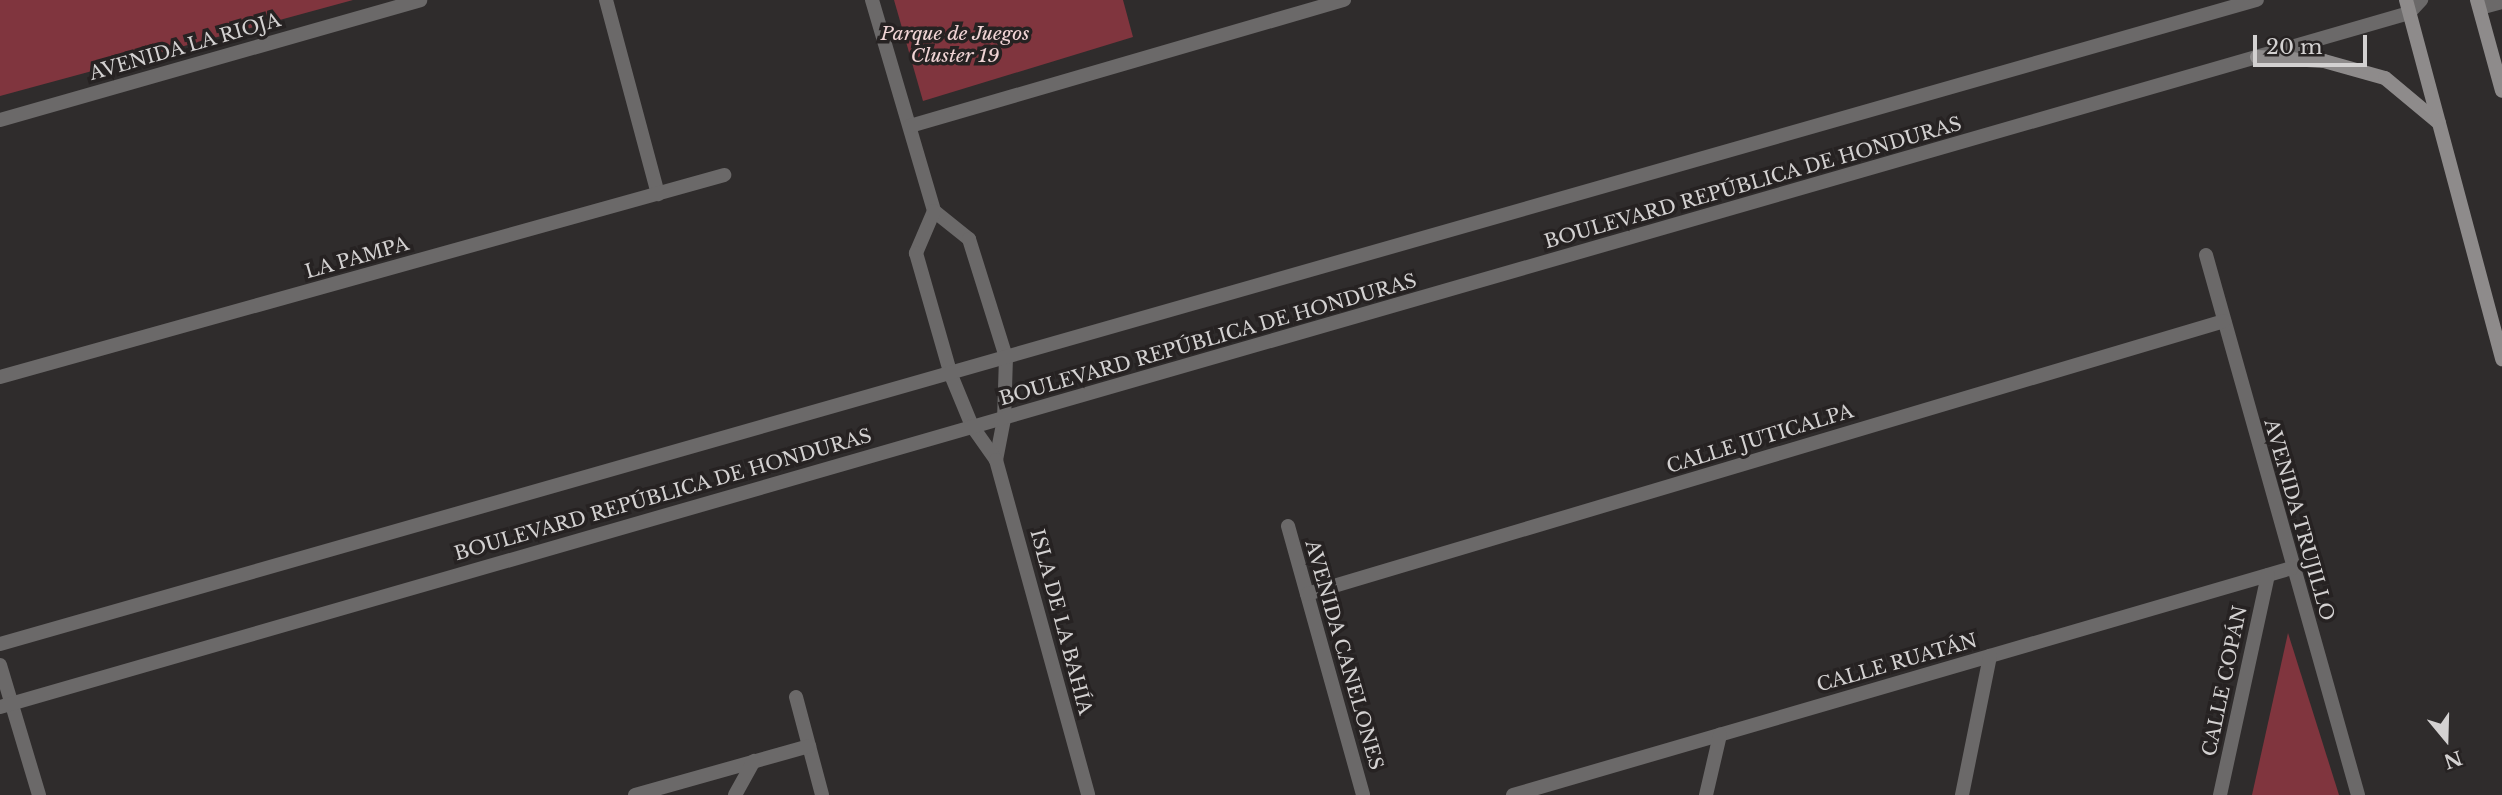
<!DOCTYPE html>
<html>
<head>
<meta charset="utf-8">
<style>
	body { margin:0 }
	#map { position:relative; width:2502px; height:795px; overflow:hidden; background:#2f2c2c; font-family:"Libre Baskerville",serif }
	div>[style] { position:absolute }
	.green>* { inset:0; background:#80353e }
	.minor>* { height:14px; margin:-7px; padding:0 7px; transform-origin:7px; border-radius:7px; background:#6b6969 }
	.tertiary>* { height:14px; margin:-7px; padding:0 7px; transform-origin:7px; border-radius:7px; background:#6b6969 }
	.secondary>* { height:14px; margin:-7px; padding:0 7px; transform-origin:7px; border-radius:7px; background:#8e8b8b }
	span { translate:-50% -50%; white-space:nowrap; text-align:center; line-height:1.15; -webkit-text-stroke:7px #262222; paint-order:stroke }
	.park-label { font-size:19px; color:#f0d4d5; font-style:italic }
	.street-label { font-size:19px; color:#d3d1d1 }
	.north { position:absolute; left:2411px; top:704px; width:70px; height:70px; -webkit-text-stroke:5px #262222; paint-order:stroke; rotate:161deg; font-size:19px; font-weight:700; line-height:28px; text-align:center; color:#d3d1d1 }
	.north::after { content:''; display:block; margin:auto; width:24px; height:32px; background:#d3d1d1; clip-path:polygon(50% 0,100% 100%,50% 72%,0 100%) }
	.scale { position:absolute; left:2253px; top:35px; width:114px; height:32px; box-sizing:border-box; border:4px solid #d3d1d1; border-top:0; padding-left:9px; font-size:21px; line-height:24px; white-space:nowrap; color:#d3d1d1; -webkit-text-stroke:5px #262222; paint-order:stroke }
</style>
</head>
<body>
<div id="map">
	<div class="green">
		<i style="clip-path:polygon(0 0,353px 0,0 96px)"></i>
		<i style="clip-path:polygon(894px 0,1123px 0,1133px 37px,923px 101px)"></i>
		<i style="clip-path:polygon(2288px 633px,2339px 795px,2252px 795px)"></i>
	</div>
	<div class="minor">
		<i style="left:606px;top:0;width:201px;rotate:75deg"></i>
		<i style="left:872px;top:0;width:220px;rotate:73.6deg"></i>
		<i style="left:934px;top:211px;width:45px;rotate:38.7deg"></i>
		<i style="left:969px;top:239px;width:124px;rotate:72.6deg"></i>
		<i style="left:1006px;top:357px;width:62px;rotate:91.8deg"></i>
		<i style="left:1004px;top:419px;width:42px;rotate:101deg"></i>
		<i style="left:0;top:120px;width:437px;rotate:-15.9deg"></i>
		<i style="left:910px;top:126px;width:452px;rotate:-16.2deg"></i>
		<i style="left:934px;top:211px;width:46px;rotate:113.2deg"></i>
		<i style="left:916px;top:253px;width:127px;rotate:74deg"></i>
		<i style="left:951px;top:375px;width:55px;rotate:67.6deg"></i>
		<i style="left:972px;top:426px;width:42px;rotate:54.8deg"></i>
		<i style="left:996px;top:460px;width:347px;rotate:74.6deg"></i>
		<i style="left:2206px;top:255px;width:561px;rotate:74.28deg"></i>
		<i style="left:0;top:377px;width:752px;rotate:-15.59deg"></i>
		<i style="left:1288px;top:526px;width:279px;rotate:74.4deg"></i>
		<i style="left:1307px;top:594px;width:957px;rotate:-16.58deg"></i>
		<i style="left:0;top:665px;width:136px;rotate:73.3deg"></i>
		<i style="left:796px;top:697px;width:101px;rotate:75.1deg"></i>
		<i style="left:635px;top:795px;width:181px;rotate:-15.7deg"></i>
		<i style="left:735px;top:795px;width:39px;rotate:-61deg"></i>
		<i style="left:1513px;top:795px;width:811px;rotate:-16.25deg"></i>
		<i style="left:1706px;top:795px;width:62px;rotate:-76.9deg"></i>
		<i style="left:1962px;top:795px;width:142px;rotate:-78.6deg"></i>
		<i style="left:2220px;top:795px;width:225px;rotate:-77.7deg"></i>
	</div>
	<div class="tertiary">
		<i style="left:2480px;top:8px;width:23px;rotate:-15deg"></i>
		<i style="left:0;top:644px;width:2347px;rotate:-15.93deg"></i>
		<i style="left:0;top:707px;width:2507px;rotate:-16.07deg"></i>
		<i style="left:2409px;top:13px;width:18px;rotate:-47deg"></i>
	</div>
	<div class="secondary">
		<i style="left:2406px;top:0;width:372px;rotate:75deg"></i>
		<i style="left:2477px;top:0;width:94px;rotate:74.6deg"></i>
		<i style="left:2257px;top:57px;width:67px;rotate:3.4deg"></i>
		<i style="left:2324px;top:61px;width:63px;rotate:15.6deg"></i>
		<i style="left:2385px;top:78px;width:70px;rotate:39.8deg"></i>
	</div>
	<div class="park-label">
		<span style="left:955px;top:45px">Parque de Juegos<br>Cluster 19</span>
	</div>
	<div class="street-label">
		<span style="left:185px;top:47px;rotate:-16deg">AVENIDA LA RIOJA</span>
		<span style="left:1753px;top:183px;rotate:-16deg">BOULEVARD REPÚBLICA DE HONDURAS</span>
		<span style="left:357px;top:258px;rotate:-16deg">LA PAMPA</span>
		<span style="left:1208px;top:340px;rotate:-16deg">BOULEVARD REPÚBLICA DE HONDURAS</span>
		<span style="left:1760px;top:439px;rotate:-17deg">CALLE JUTICALPA</span>
		<span style="left:663px;top:495px;rotate:-16deg">BOULEVARD REPÚBLICA DE HONDURAS</span>
		<span style="left:2299px;top:520px;rotate:74deg">AVENIDA TRUJILLO</span>
		<span style="left:1061px;top:622px;rotate:75deg">ISLA DE LA BAHÍA</span>
		<span style="left:1344px;top:655px;rotate:74deg">AVENIDA CANELONES</span>
		<span style="left:1897px;top:663px;rotate:-16deg">CALLE RUATÁN</span>
		<span style="left:2225px;top:681px;rotate:-78deg">CALLE COPÁN</span>
	</div>
	<div class="north">N</div>
	<div class="scale">20 m</div>
</div>
</body>
</html>
